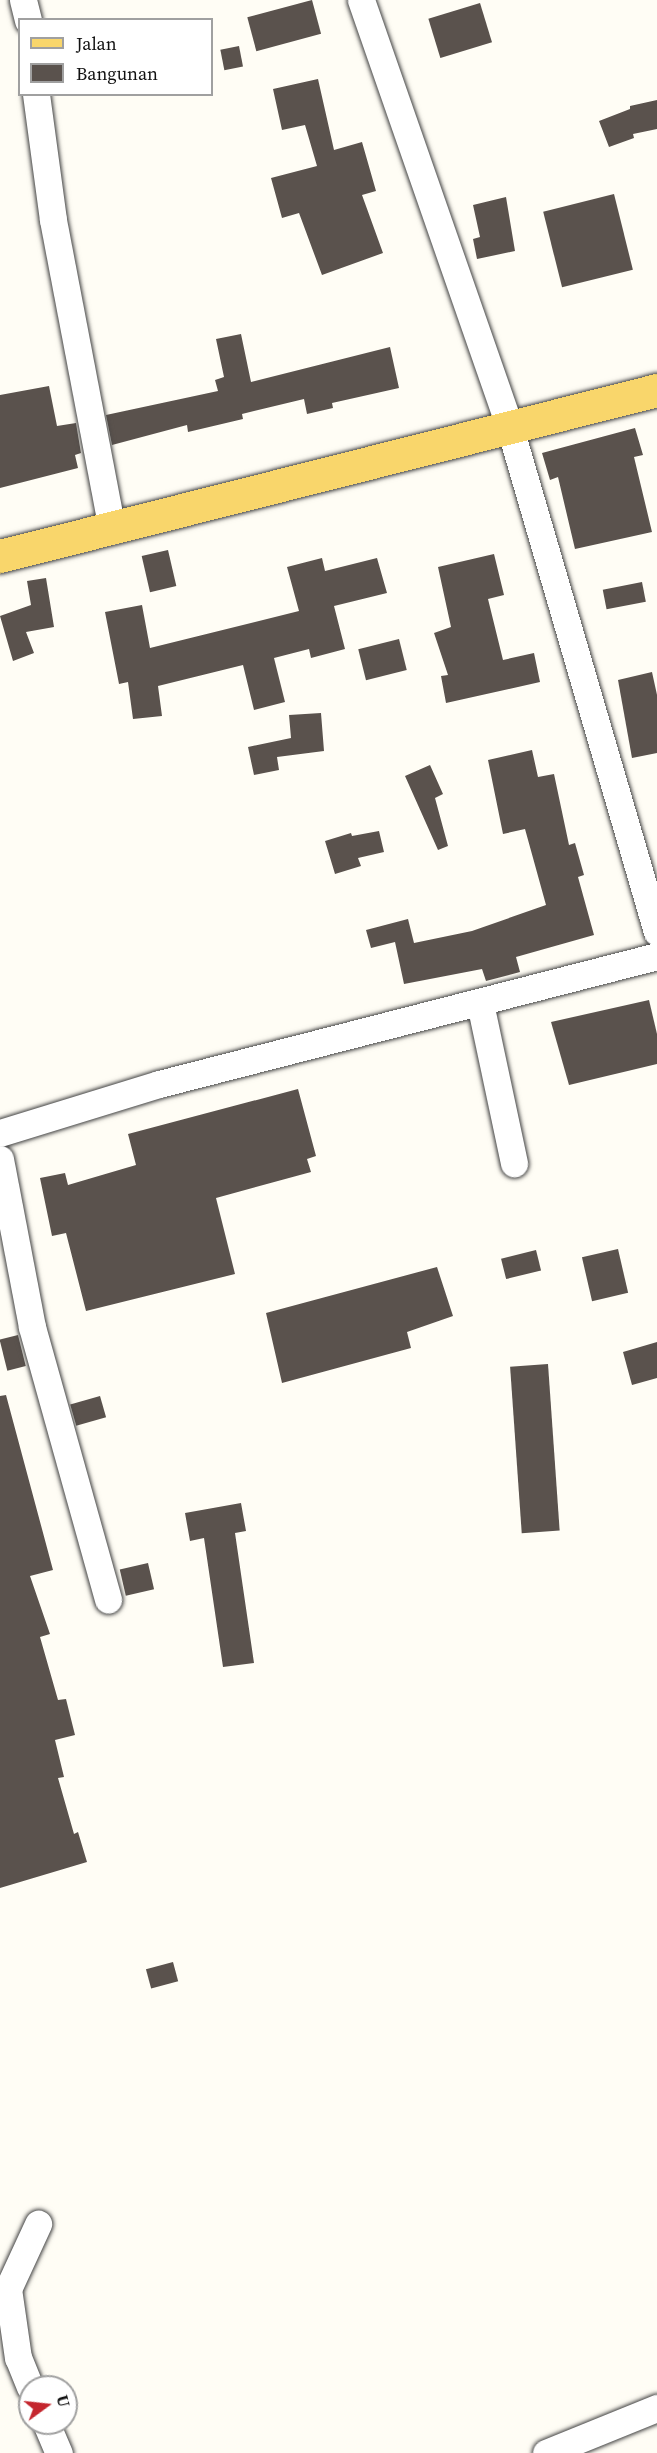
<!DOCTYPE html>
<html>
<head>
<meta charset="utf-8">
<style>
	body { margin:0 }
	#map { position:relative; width:657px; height:2453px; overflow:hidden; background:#fffdf5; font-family:"Source Serif 4",serif }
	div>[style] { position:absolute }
	.building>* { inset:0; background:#5a524d; transform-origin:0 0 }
	.roads { filter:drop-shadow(0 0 2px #444) drop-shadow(0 0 2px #444) }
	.minor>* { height:27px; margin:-13.5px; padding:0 13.5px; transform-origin:13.5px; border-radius:13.5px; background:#fff }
	.major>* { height:33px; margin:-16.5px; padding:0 16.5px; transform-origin:16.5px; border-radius:16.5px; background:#f9d66b }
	span { translate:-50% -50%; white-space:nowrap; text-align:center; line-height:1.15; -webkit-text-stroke:6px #fff; paint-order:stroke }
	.legend { position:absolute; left:18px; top:18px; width:195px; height:78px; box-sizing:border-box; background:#fff; border:2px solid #a0a0a0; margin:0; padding:8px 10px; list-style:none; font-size:18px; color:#111 }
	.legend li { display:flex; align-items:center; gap:12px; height:30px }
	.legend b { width:30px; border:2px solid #a0a0a0 }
	.north { position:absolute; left:18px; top:2375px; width:60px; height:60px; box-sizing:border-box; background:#fff; border:2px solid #a0a0a0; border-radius:50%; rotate:75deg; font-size:16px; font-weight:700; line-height:24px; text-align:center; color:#111 }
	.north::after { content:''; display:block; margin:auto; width:21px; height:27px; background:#c4262e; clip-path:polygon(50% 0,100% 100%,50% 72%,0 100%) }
</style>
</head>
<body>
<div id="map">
	<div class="building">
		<i style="left:312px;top:0;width:35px;height:67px;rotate:75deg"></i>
		<i style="left:480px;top:3px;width:41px;height:54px;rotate:73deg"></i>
		<i style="left:239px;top:46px;width:21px;height:19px;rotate:79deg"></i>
		<i style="clip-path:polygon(318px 79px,334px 150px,362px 142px,376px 191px,362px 195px,383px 253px,322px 275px,299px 213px,282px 218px,271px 178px,317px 166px,305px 125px,282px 130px,273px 89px)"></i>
		<i style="clip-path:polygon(657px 100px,657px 129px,633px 134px,634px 138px,609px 147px,599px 121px,630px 109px,630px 106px)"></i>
		<i style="left:614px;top:194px;width:78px;height:73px;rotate:76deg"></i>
		<i style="clip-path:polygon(506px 197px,515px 251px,477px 259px,473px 239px,480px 237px,473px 205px)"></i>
		<i style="clip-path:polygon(241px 334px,251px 382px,390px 347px,399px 388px,332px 403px,333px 408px,307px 414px,304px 399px,242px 414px,243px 419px,188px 432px,187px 425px,112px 445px,106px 415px,218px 391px,215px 380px,224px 377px,216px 339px)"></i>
		<i style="clip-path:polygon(49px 386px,57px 426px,76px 423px,81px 453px,75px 455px,78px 468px,0 488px,0 395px)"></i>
		<i style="clip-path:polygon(635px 428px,643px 455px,634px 457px,652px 532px,575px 549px,558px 477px,550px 480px,542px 453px)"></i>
		<i style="left:168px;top:550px;width:37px;height:27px;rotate:77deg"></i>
		<i style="clip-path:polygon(494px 554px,504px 595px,488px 599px,503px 660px,534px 653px,540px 682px,446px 703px,441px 676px,448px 675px,434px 633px,451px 627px,438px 567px)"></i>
		<i style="clip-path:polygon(322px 558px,325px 571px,377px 558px,387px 593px,334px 606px,345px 649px,311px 658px,309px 649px,274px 658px,285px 702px,254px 710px,243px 665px,158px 686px,162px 716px,133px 719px,128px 682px,119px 684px,105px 612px,142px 605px,150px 648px,299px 611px,287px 567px)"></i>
		<i style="clip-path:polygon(46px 578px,54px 627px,26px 632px,34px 653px,13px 661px,0 616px,31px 605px,27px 581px)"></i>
		<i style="left:642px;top:582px;width:20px;height:40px;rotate:79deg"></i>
		<i style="left:399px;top:639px;width:32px;height:42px;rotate:76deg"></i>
		<i style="clip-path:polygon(652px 672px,657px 695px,657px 753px,632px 758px,618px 680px)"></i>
		<i style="clip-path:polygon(321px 713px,324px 751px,277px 757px,279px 770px,254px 775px,248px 747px,291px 738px,289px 715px)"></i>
		<i style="clip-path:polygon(532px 750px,538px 777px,554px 774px,569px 845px,575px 843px,584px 875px,578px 877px,594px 935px,516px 957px,520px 972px,486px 981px,482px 969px,404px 984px,395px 942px,371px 948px,366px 930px,408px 919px,414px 943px,472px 931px,546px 905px,525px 829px,503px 834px,488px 760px)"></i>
		<i style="clip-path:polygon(430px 765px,443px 794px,435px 798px,448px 846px,438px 850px,405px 776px)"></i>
		<i style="clip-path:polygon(379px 831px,384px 852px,358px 858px,361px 866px,335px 874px,325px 841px,351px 833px,352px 836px)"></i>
		<i style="clip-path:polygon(649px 1000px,657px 1034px,657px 1064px,569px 1085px,551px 1022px)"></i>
		<i style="clip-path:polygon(298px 1089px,316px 1156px,307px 1159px,311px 1172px,216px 1198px,235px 1274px,86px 1311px,66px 1233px,52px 1236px,40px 1178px,65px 1173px,68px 1185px,136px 1165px,128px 1134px)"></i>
		<i style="left:618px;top:1249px;width:45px;height:37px;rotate:77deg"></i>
		<i style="left:536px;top:1250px;width:21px;height:36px;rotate:76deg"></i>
		<i style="clip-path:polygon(437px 1267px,453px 1316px,407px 1332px,411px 1348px,282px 1383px,266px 1313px)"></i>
		<i style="left:18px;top:1335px;width:32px;height:19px;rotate:76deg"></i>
		<i style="clip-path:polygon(657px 1342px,657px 1378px,632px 1385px,623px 1352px)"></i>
		<i style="left:548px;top:1364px;width:167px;height:38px;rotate:86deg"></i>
		<i style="clip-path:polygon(6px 1395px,53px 1570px,30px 1576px,50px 1634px,40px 1637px,58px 1700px,66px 1699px,75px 1735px,55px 1740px,64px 1777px,58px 1778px,74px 1834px,78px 1832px,87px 1862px,0 1888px,0 1396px)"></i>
		<i style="left:100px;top:1396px;width:22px;height:31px;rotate:74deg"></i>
		<i style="clip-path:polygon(241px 1503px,246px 1531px,235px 1533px,254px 1663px,223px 1667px,204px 1538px,190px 1541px,185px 1513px)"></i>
		<i style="left:148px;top:1563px;width:27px;height:29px;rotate:77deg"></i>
		<i style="left:173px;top:1962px;width:20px;height:28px;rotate:75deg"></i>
	</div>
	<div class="roads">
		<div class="minor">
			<i style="left:23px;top:0;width:21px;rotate:76deg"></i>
			<i style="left:361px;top:0;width:453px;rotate:70.8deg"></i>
			<i style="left:510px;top:428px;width:525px;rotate:73.74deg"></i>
			<i style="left:36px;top:94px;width:127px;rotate:82.3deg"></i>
			<i style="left:53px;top:220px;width:316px;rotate:79.2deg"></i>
			<i style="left:480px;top:1003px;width:164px;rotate:78deg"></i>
			<i style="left:0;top:1133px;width:166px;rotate:-17.1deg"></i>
			<i style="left:159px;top:1084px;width:514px;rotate:-14.41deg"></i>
			<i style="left:0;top:1159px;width:171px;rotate:79.2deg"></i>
			<i style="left:32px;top:1327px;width:283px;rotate:74.4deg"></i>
			<i style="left:30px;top:2387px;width:31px;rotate:-112deg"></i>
			<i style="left:18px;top:2358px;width:70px;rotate:-98.2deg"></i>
			<i style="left:8px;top:2289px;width:72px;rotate:-65.2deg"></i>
			<i style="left:46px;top:2423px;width:33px;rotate:67deg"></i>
			<i style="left:546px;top:2453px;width:120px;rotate:-22.1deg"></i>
		</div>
		<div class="major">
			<i style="left:0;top:556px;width:678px;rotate:-14.18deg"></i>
		</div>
	</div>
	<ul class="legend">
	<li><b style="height:8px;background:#f9d66b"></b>Jalan</li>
	<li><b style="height:16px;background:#5a524d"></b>Bangunan</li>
	</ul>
	<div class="north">U</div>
</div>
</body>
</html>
